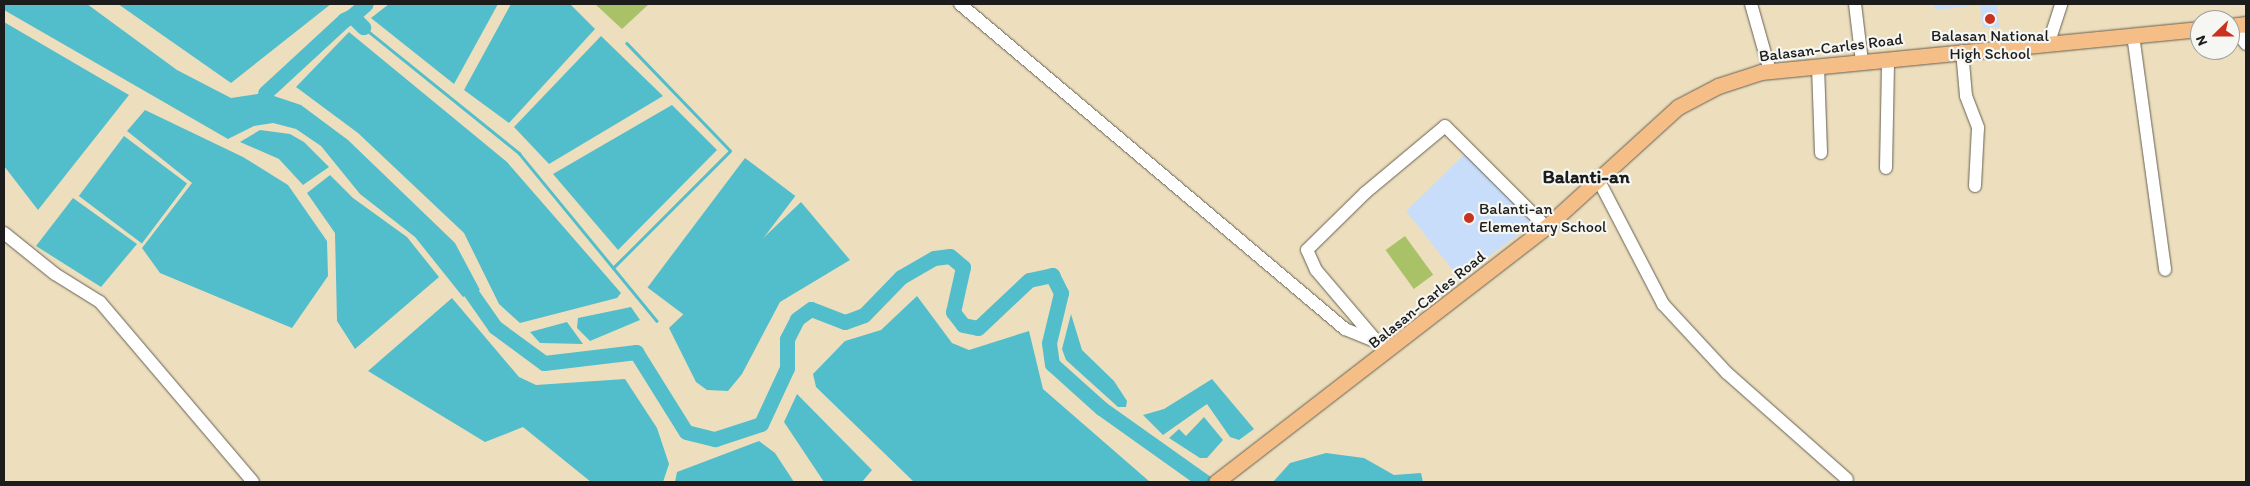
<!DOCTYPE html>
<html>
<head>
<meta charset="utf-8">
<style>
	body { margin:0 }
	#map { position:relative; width:2250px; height:486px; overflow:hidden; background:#eddfbd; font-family:Itim,sans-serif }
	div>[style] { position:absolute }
	.built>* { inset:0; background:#c8ddf9 }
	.green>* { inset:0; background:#a9c267; transform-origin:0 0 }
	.water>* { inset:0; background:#52becc; transform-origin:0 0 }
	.stream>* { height:2.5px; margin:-1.25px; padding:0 1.25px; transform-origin:1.25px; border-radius:1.25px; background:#52becc }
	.river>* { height:15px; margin:-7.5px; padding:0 7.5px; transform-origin:7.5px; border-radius:7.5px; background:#52becc }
	.roads { filter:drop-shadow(0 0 1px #656054) drop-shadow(0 0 1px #656054) }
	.minor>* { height:12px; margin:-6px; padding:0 6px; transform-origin:6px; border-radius:6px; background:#fff }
	.major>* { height:15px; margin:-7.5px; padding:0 7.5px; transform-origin:7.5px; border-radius:7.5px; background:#f6be87 }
	.dots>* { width:14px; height:14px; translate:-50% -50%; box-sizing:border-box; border:2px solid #f6f6f2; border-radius:50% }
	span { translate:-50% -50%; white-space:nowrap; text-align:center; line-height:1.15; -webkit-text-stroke:4.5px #f6f6f2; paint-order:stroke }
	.poi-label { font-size:16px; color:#1c1c1c }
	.left { translate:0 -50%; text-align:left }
	.street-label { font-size:16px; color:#1c1c1c }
	.quarter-label { font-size:19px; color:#1c1c1c; font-weight:700 }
	.frame { position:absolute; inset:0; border:5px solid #1c1c1c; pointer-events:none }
	.north { position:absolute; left:2190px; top:10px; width:50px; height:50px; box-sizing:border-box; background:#f6f6f2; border:1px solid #9f9f9c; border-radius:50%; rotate:248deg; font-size:14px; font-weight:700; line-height:20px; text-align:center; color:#1c1c1c }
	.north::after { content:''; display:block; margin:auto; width:18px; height:22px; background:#c8321e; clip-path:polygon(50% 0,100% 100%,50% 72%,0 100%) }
</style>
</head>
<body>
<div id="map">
	<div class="built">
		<i style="clip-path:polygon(1934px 4px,1997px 4px,1999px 27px,1983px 28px,1980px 5px,1935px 10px)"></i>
		<i style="clip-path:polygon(1466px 153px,1533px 224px,1459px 278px,1406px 211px)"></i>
	</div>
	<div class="green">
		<i style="clip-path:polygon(595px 4px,649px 4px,622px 29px)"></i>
		<i style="left:1405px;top:236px;width:48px;height:24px;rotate:54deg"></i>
	</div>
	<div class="water">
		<i style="clip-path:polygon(4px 4px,87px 4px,177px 70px,231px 98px,265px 93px,301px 105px,348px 140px,455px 243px,480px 290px,463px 297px,415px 237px,360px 194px,321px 146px,296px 129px,273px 123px,254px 126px,228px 139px,4px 10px)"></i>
		<i style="clip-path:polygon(118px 4px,331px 4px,231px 83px)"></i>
		<i style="clip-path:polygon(389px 4px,498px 4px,454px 84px,371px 18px)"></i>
		<i style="clip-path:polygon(511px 4px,570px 4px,595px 29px,509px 123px,464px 90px)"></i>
		<i style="clip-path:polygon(4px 22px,129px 95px,38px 210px,4px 166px)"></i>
		<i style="clip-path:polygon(349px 32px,507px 162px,621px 293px,617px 298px,520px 323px,499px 304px,464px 233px,358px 133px,296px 87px)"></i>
		<i style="clip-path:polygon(601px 36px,663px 96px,549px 164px,514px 127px)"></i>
		<i style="clip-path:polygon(672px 105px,717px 150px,618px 250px,553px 174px)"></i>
		<i style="clip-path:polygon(145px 110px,243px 157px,288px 185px,327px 241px,328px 276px,292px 328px,160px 273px,142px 248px,192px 183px,127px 131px)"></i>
		<i style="clip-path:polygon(260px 130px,290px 134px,304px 142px,329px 167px,303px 185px,279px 159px,240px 142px)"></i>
		<i style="left:124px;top:136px;width:79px;height:75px;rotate:37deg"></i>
		<i style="left:745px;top:158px;width:63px;height:162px;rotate:37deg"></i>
		<i style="clip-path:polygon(330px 175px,353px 198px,407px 237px,439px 277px,355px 349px,337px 321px,335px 233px,307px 193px)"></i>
		<i style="clip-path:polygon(73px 198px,137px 244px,101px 287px,36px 246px)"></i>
		<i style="clip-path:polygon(801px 202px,850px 260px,780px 302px,742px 374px,728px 391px,707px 390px,696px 382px,669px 328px)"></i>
		<i style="clip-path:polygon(917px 296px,952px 343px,969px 350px,1029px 331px,1043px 389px,1150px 482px,914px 482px,816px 387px,813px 374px,845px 341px,881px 330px)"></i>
		<i style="clip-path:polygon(452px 298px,519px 377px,536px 385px,625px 379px,657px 428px,669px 464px,663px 482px,591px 482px,523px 427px,485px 442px,368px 371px)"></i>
		<i style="clip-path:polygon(631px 307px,640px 320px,590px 341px,577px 328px,578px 318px)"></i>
		<i style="clip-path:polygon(1071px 314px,1082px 350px,1114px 381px,1127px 401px,1126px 407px,1118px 407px,1066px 360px,1062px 349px)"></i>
		<i style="clip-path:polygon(567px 322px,583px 344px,540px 343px,530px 332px)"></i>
		<i style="clip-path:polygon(1212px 379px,1254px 429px,1239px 440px,1230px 437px,1207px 404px,1163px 435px,1143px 415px,1164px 409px)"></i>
		<i style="clip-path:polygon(797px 394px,872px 470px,862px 482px,824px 482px,784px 422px)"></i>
		<i style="clip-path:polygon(1204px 417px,1223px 440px,1207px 458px,1200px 458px,1169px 438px,1179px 429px,1186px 436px)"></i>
		<i style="clip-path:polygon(759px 441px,775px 453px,794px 482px,675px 482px,677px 472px)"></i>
		<i style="clip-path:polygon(1326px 453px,1364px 458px,1394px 475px,1421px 473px,1423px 482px,1273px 482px,1290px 463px)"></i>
	</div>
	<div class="stream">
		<i style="left:363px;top:27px;width:201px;rotate:38.9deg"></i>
		<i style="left:519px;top:153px;width:217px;rotate:50.6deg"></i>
		<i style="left:613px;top:268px;width:165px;rotate:-45deg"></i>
		<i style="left:730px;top:151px;width:149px;rotate:-133.9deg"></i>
	</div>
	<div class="river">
		<i style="left:352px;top:16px;width:18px;rotate:-41deg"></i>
		<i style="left:265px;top:93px;width:108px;rotate:-42.7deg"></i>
		<i style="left:344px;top:20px;width:9px;rotate:-27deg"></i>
		<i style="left:352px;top:16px;width:16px;rotate:45deg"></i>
		<i style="left:460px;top:277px;width:61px;rotate:55deg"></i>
		<i style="left:495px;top:327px;width:61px;rotate:36.3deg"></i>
		<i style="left:544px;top:363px;width:93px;rotate:-6.8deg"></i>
		<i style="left:636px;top:352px;width:94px;rotate:58deg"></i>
		<i style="left:686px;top:432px;width:30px;rotate:14deg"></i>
		<i style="left:715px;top:439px;width:48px;rotate:-18.1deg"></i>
		<i style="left:761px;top:424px;width:62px;rotate:-65.1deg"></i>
		<i style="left:787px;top:368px;width:29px;rotate:-90deg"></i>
		<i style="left:787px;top:339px;width:22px;rotate:-63deg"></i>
		<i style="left:797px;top:319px;width:17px;rotate:-36deg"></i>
		<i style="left:811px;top:309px;width:36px;rotate:21deg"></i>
		<i style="left:845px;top:322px;width:20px;rotate:-20deg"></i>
		<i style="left:864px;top:315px;width:53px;rotate:-45.8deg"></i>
		<i style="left:901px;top:277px;width:38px;rotate:-30deg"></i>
		<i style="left:934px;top:258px;width:16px;rotate:-7deg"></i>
		<i style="left:950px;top:256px;width:17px;rotate:40deg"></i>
		<i style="left:963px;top:267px;width:46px;rotate:102.5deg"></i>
		<i style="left:953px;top:312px;width:16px;rotate:52deg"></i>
		<i style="left:963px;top:325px;width:15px;rotate:11deg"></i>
		<i style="left:978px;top:328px;width:70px;rotate:-43.3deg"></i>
		<i style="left:1029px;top:280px;width:24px;rotate:-12deg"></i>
		<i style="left:1052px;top:275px;width:20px;rotate:63deg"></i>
		<i style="left:1061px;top:293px;width:51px;rotate:103.5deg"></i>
		<i style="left:1049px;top:343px;width:21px;rotate:82deg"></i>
		<i style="left:1052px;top:364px;width:66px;rotate:41.9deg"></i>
		<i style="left:1101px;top:408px;width:128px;rotate:35.4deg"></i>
	</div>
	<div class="roads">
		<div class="minor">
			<i style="left:960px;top:4px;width:504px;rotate:40.17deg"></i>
			<i style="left:1345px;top:329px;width:35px;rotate:22deg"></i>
			<i style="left:1751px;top:4px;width:70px;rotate:74.2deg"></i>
			<i style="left:1855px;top:4px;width:58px;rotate:83.1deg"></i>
			<i style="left:2232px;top:26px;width:23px;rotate:52deg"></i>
			<i style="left:2133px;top:35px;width:237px;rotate:82.2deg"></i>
			<i style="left:2049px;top:42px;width:40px;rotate:-72deg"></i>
			<i style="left:1962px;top:51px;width:45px;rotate:84.9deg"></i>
			<i style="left:1966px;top:96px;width:34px;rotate:69deg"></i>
			<i style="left:1978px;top:128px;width:58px;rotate:93deg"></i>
			<i style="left:1818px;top:66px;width:87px;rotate:88deg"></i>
			<i style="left:1886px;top:168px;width:109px;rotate:-88.9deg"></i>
			<i style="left:1599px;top:181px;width:139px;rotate:62.5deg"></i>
			<i style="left:1663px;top:304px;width:94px;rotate:47.2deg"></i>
			<i style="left:1727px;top:373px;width:160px;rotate:41.5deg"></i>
			<i style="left:4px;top:233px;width:65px;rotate:38.8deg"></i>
			<i style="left:55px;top:274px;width:53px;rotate:31.9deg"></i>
			<i style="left:100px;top:302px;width:236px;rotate:49.6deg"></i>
			<i style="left:1379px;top:344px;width:97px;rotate:-130.4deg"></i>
			<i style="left:1316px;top:270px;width:22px;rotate:-114deg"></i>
			<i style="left:1307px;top:250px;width:81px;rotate:-44.5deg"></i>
			<i style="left:1365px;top:193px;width:104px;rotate:-39.9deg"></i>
			<i style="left:1445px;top:126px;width:143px;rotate:45deg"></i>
		</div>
		<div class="major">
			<i style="left:2230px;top:26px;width:16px;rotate:-7deg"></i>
			<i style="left:1216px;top:482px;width:417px;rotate:-37.7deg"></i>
			<i style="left:1546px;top:227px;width:178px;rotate:-42.3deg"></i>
			<i style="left:1678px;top:107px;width:45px;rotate:-27.7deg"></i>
			<i style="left:1718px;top:86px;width:45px;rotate:-18deg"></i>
			<i style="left:1761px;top:72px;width:441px;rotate:-5.6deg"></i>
		</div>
	</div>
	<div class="dots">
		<i style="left:1990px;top:19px;background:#c8321e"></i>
		<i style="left:1469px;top:218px;background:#c8321e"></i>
	</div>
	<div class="poi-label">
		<span style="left:1990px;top:45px">Balasan National<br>High School</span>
		<span class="left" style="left:1479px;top:218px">Balanti-an<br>Elementary School</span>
	</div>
	<div class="street-label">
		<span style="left:1831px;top:48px;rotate:-7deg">Balasan-Carles Road</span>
		<span style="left:1427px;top:300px;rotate:-39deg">Balasan-Carles Road</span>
	</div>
	<div class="quarter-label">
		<span style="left:1586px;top:177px">Balanti-an</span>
	</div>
	<div class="frame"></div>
	<div class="north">N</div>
</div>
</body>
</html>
